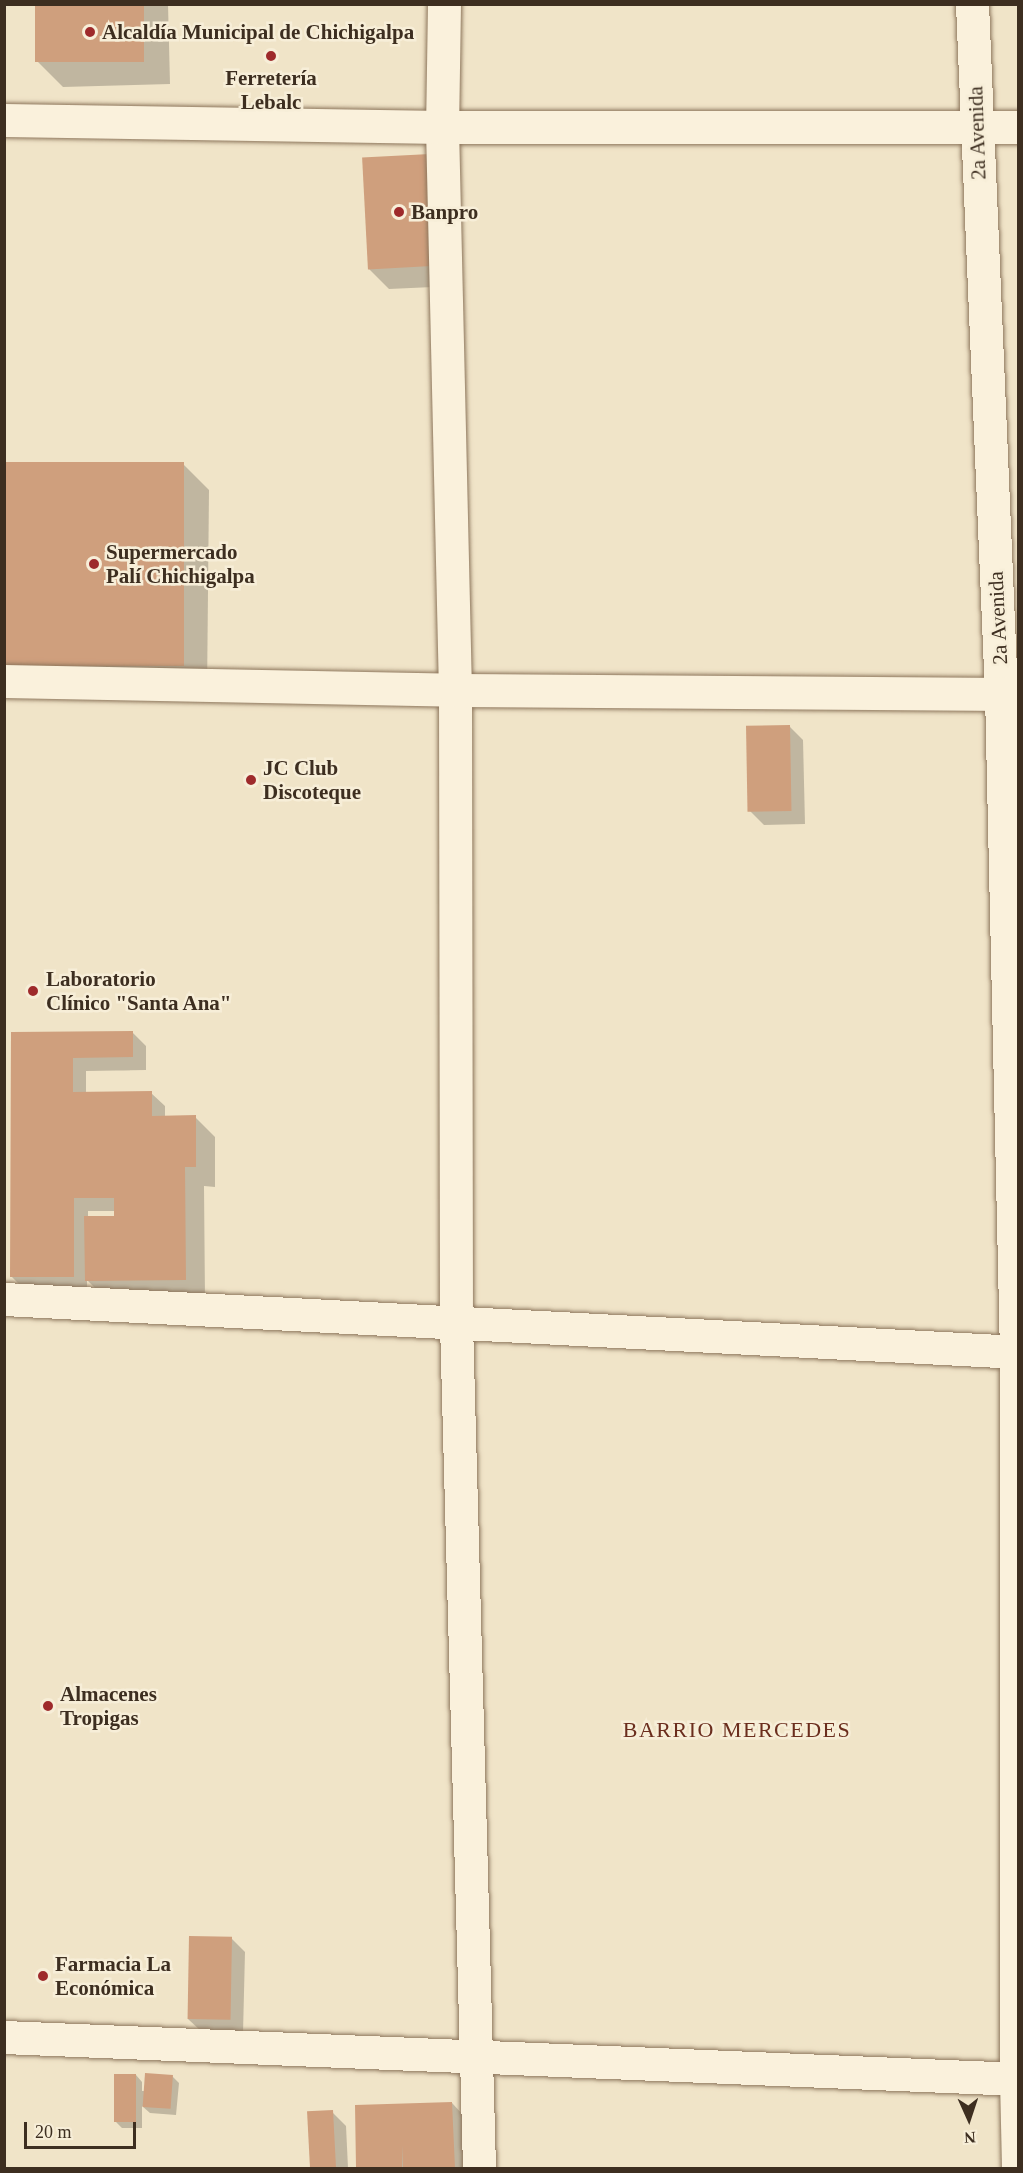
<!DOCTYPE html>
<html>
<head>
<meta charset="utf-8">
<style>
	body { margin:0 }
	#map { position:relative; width:1023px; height:2173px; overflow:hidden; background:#f0e4c8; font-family:"Times New Roman",serif }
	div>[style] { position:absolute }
	.shadow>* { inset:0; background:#0003 }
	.building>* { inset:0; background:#cf9f7d; transform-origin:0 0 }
	.roads { filter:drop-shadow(0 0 2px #8d765c) drop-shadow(0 0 2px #8d765c) }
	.minor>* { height:33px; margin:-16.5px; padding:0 16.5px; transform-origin:16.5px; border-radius:16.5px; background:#faf1dc }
	.dots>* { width:16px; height:16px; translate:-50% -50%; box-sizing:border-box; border:3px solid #f7eed8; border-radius:50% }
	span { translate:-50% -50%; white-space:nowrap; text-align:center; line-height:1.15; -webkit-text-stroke:5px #f7eed8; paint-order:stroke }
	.poi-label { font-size:21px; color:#3d2e20; font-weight:700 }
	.left { translate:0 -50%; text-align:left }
	.street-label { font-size:21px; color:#3d2e20 }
	.neighbourhood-label { font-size:22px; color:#6b2e1e; letter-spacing:1.5px }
	.frame { position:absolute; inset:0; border:6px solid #3d2e20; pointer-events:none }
	.north { position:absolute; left:939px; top:2089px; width:60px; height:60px; -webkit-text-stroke:4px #f7eed8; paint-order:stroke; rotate:177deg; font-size:16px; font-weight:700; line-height:24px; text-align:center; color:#3d2e20 }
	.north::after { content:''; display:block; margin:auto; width:21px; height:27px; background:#3d2e20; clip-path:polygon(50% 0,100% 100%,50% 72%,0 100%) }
	.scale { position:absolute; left:24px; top:2122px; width:112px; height:27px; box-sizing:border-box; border:3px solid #3d2e20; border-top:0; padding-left:8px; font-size:18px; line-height:21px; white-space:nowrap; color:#3d2e20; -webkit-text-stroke:4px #f7eed8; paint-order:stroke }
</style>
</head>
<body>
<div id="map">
	<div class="shadow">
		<i style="clip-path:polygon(37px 4px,168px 4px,170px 84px,63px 87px,38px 62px)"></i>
		<i style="clip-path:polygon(429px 156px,455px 286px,389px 289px,369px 269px)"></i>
		<i style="clip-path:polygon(184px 465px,209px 490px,207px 694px,24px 690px)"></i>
		<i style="clip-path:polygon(790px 727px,803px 740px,805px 824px,764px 825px,750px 811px)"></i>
		<i style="clip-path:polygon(evenodd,132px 1032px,146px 1046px,146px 1070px,86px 1071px,86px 1093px,151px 1093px,165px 1106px,165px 1117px,195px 1117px,215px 1137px,215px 1187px,204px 1186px,205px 1299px,107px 1300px,87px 1280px,87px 1290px,25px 1290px,11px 1276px,13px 1033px,132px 1032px,88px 1211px,116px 1211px,116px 1217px,88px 1218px,88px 1211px)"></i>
		<i style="clip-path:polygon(231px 1938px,245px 1952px,243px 2033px,202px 2032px,188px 2019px)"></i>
		<i style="clip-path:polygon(136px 2075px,142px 2082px,142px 2091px,145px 2091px,172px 2076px,179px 2083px,176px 2115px,150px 2113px,142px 2106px,142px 2128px,122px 2128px,116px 2122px)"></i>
		<i style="clip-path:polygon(452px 2103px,465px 2117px,468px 2168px,358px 2168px,357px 2106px)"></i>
		<i style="clip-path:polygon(332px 2112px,346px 2126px,348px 2168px,312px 2168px,308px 2113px)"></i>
	</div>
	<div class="building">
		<i style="left:35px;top:4px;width:109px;height:58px"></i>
		<i style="left:430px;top:154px;width:112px;height:68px;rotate:87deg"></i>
		<i style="left:4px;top:462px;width:180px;height:204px"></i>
		<i style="left:790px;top:725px;width:86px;height:44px;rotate:89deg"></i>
		<i style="clip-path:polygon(133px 1031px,133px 1057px,73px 1058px,73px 1092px,152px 1091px,152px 1116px,196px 1115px,196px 1167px,185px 1167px,186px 1280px,85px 1281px,84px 1216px,114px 1216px,114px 1198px,74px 1198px,74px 1277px,10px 1277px,11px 1032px)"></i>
		<i style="left:189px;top:1936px;width:43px;height:83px;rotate:1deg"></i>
		<i style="left:145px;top:2073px;width:28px;height:34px;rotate:4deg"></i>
		<i style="left:114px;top:2074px;width:22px;height:48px"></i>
		<i style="clip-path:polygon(452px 2102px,455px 2168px,403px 2168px,403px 2145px,402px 2168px,356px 2168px,355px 2105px)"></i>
		<i style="left:333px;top:2110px;width:58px;height:26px;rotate:87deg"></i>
	</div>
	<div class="roads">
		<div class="minor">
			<i style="left:444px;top:4px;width:123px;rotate:90.9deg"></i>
			<i style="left:442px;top:127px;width:563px;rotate:88.68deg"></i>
			<i style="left:455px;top:690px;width:633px;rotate:89.91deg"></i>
			<i style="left:456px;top:1323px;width:845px;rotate:88.44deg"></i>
			<i style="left:972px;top:4px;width:690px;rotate:87.59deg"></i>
			<i style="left:1001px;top:693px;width:659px;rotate:88.7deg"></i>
			<i style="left:1016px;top:1352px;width:727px;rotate:90deg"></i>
			<i style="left:1016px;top:2079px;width:89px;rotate:88.7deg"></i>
			<i style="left:4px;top:120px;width:438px;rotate:0.9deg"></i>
			<i style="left:442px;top:127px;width:576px"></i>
			<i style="left:4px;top:681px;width:451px;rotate:1.1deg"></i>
			<i style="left:455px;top:690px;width:563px;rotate:0.41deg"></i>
			<i style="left:4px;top:1299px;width:1015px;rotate:2.99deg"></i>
			<i style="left:4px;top:2037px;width:1015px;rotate:2.37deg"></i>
		</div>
	</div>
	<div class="dots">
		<i style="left:90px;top:32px;background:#9e2a2b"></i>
		<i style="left:271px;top:56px;background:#9e2a2b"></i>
		<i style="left:399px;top:212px;background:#9e2a2b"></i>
		<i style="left:94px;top:564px;background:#9e2a2b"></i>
		<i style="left:251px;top:780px;background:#9e2a2b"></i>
		<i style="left:33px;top:991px;background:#9e2a2b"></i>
		<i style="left:48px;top:1706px;background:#9e2a2b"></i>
		<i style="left:43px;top:1976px;background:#9e2a2b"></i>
	</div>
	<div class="poi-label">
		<span class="left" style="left:102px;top:32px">Alcaldía Municipal de Chichigalpa</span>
		<span style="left:271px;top:90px">Ferretería<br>Lebalc</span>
		<span class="left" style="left:411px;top:212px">Banpro</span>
		<span class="left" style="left:106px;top:564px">Supermercado<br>Palí Chichigalpa</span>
		<span class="left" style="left:263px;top:780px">JC Club<br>Discoteque</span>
		<span class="left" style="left:46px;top:991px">Laboratorio<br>Clínico "Santa Ana"</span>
		<span class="left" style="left:60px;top:1706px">Almacenes<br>Tropigas</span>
		<span class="left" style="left:55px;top:1976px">Farmacia La<br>Económica</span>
	</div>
	<div class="street-label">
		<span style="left:977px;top:133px;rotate:-92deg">2a Avenida</span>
		<span style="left:998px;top:618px;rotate:-93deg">2a Avenida</span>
	</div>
	<div class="neighbourhood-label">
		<span style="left:737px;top:1730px">BARRIO MERCEDES</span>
	</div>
	<div class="frame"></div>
	<div class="north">N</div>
	<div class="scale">20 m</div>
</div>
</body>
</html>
